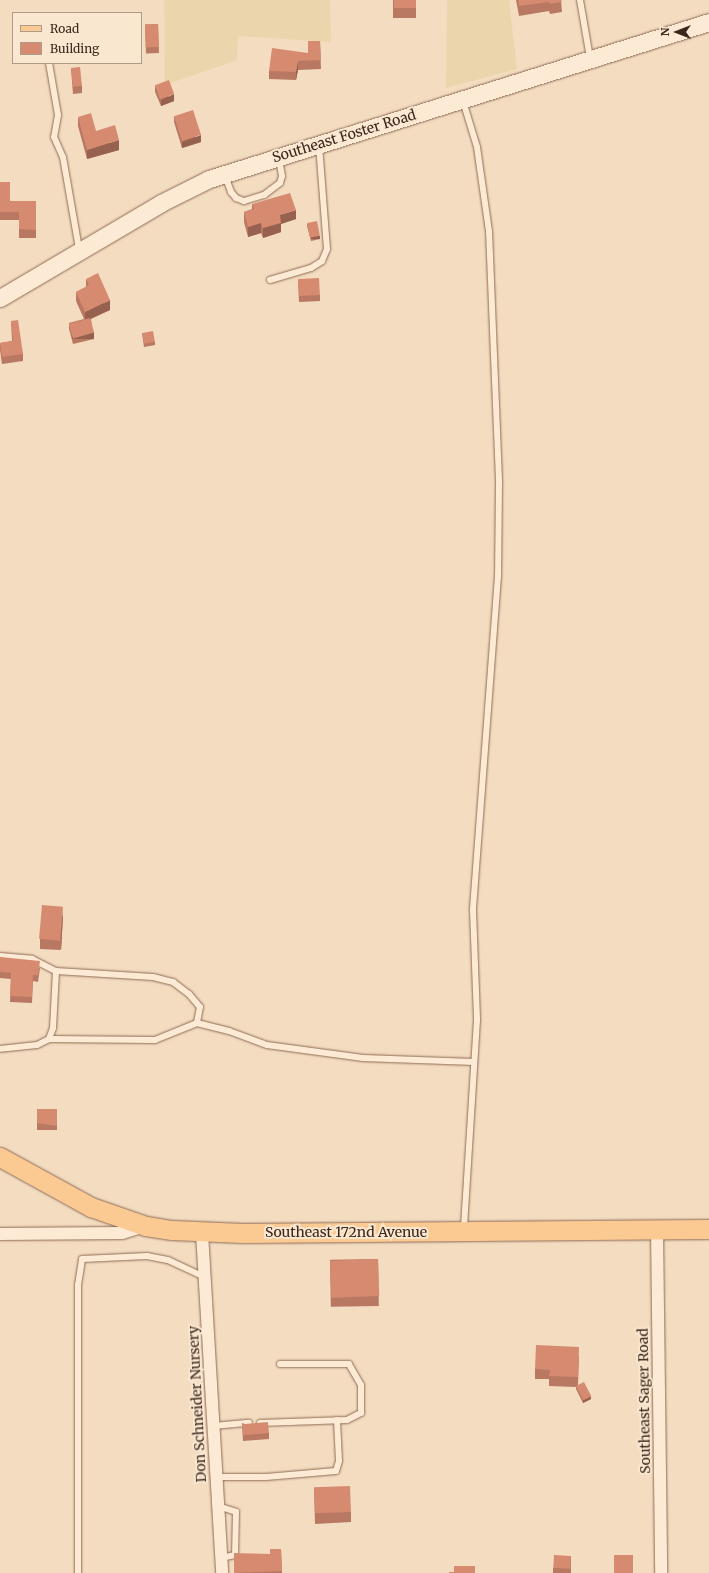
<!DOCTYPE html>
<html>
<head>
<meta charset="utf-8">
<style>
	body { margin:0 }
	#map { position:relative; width:709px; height:1573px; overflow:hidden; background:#f3dcc0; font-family:Merriweather,serif }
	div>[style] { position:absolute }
	.farmland>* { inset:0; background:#ead6ac }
	.roads { filter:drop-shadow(0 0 1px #8e6b55) drop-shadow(0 0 1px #8e6b55) }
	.service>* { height:6px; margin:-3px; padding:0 3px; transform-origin:3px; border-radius:3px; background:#fdead4 }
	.minor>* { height:12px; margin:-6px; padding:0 6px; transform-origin:6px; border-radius:6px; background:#fdead4 }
	.secondary>* { height:17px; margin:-8.5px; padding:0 8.5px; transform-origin:8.5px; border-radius:8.5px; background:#fdead4 }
	.primary>* { height:19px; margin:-9.5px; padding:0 9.5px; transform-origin:9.5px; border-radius:9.5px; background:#fbca93 }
	.wall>* { inset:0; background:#b87861; transform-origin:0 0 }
	.shaded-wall>* { inset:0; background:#96614f; transform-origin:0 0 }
	.building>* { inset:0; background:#d68b71; transform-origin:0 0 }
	span { translate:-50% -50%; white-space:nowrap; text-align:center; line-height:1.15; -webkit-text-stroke:4px #f9e7d0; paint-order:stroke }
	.street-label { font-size:14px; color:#3c261c }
	.legend { position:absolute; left:12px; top:12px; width:130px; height:52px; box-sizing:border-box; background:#f9e7d0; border:1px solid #ad9a88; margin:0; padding:5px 7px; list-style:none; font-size:12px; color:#3c261c }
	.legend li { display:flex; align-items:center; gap:8px; height:20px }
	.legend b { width:20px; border:1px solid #ad9a88 }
	.north { position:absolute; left:657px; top:12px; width:40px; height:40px; -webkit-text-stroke:3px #f9e7d0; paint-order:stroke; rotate:270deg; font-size:11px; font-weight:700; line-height:16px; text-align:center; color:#3c261c }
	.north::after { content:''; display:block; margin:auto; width:14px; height:18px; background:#3c261c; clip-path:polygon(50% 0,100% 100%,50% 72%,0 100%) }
</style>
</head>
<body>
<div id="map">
	<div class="farmland">
		<i style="clip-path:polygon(164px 0,330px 0,331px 42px,238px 36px,237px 60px,165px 85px)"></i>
		<i style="clip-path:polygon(447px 0,509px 0,517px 69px,446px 88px)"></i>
	</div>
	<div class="roads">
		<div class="service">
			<i style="left:580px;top:0;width:59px;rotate:80.2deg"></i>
			<i style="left:49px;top:63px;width:53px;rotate:80.2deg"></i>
			<i style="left:58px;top:115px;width:22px;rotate:100deg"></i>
			<i style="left:54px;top:137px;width:22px;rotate:66deg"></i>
			<i style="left:63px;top:157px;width:93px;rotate:80.1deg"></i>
			<i style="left:463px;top:101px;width:48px;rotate:73.1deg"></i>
			<i style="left:477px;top:147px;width:85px;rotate:81.9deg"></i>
			<i style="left:489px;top:231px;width:253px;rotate:87.7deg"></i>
			<i style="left:499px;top:484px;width:92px;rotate:90.6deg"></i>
			<i style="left:498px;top:576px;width:335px;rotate:94.3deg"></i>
			<i style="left:473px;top:910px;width:110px;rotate:87.9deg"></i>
			<i style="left:477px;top:1020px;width:209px;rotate:93.6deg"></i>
			<i style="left:225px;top:176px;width:17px;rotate:69deg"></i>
			<i style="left:231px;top:192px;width:8px;rotate:50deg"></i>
			<i style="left:236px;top:198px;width:9px;rotate:21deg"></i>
			<i style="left:244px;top:201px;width:21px;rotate:-17deg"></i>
			<i style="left:264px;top:195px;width:20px;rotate:-37deg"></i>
			<i style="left:280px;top:183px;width:7px;rotate:-74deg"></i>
			<i style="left:282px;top:176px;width:17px;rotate:-100deg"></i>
			<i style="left:270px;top:280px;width:43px;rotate:-16.3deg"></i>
			<i style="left:311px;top:268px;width:13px;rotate:-32deg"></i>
			<i style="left:322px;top:261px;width:13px;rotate:-67deg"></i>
			<i style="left:327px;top:249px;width:104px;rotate:-94.4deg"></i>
			<i style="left:0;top:956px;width:32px;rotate:5deg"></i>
			<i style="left:32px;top:959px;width:27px;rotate:27deg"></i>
			<i style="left:56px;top:971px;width:57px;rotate:93deg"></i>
			<i style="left:53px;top:1028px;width:12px;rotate:110deg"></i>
			<i style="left:49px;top:1039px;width:13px;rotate:153deg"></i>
			<i style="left:37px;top:1045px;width:37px;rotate:174deg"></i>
			<i style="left:56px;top:971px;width:97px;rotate:3.5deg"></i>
			<i style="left:153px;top:977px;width:21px;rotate:14deg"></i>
			<i style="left:173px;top:982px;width:20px;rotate:37deg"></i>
			<i style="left:189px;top:994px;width:17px;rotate:50deg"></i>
			<i style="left:200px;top:1007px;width:16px;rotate:101deg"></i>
			<i style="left:49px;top:1039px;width:106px;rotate:0.5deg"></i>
			<i style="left:155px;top:1040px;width:45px;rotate:-22deg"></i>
			<i style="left:197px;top:1023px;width:33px;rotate:14deg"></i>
			<i style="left:229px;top:1031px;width:40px;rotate:20.2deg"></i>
			<i style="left:267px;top:1045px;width:97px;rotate:7.7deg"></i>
			<i style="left:363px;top:1058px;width:111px;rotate:2.1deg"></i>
			<i style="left:260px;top:1423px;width:87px;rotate:-2deg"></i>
			<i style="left:347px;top:1420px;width:16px;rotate:-27deg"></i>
			<i style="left:361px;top:1413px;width:28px;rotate:-90deg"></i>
			<i style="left:361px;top:1385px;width:24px;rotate:-120deg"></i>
			<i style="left:349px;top:1364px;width:69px;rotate:180deg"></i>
			<i style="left:213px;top:1426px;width:36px;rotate:-5deg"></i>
			<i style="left:216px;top:1477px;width:50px"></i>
			<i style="left:266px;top:1477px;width:70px;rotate:-4.9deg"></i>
			<i style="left:336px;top:1471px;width:10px;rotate:-73deg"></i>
			<i style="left:339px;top:1461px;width:41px;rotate:-92.8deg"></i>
			<i style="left:218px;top:1506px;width:19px;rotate:18deg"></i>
			<i style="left:236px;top:1512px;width:43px;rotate:91.3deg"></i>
			<i style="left:235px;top:1555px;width:14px;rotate:168deg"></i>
			<i style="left:78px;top:1573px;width:288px;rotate:-90deg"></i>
			<i style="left:78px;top:1285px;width:26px;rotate:-81deg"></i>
			<i style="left:82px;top:1259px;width:65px;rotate:-2.6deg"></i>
			<i style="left:147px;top:1256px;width:21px;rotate:11deg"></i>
			<i style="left:168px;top:1260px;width:40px;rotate:25deg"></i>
		</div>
		<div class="minor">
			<i style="left:657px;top:1229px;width:344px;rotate:89.3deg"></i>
			<i style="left:202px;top:1233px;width:341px;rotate:86.6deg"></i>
			<i style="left:0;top:1234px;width:122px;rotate:-0.5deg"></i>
			<i style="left:122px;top:1233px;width:24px;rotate:-17deg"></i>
		</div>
		<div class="secondary">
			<i style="left:0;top:298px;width:187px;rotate:-30.5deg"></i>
			<i style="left:161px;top:203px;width:54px;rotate:-26.6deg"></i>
			<i style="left:209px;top:179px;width:524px;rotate:-17.43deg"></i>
		</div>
		<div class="primary">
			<i style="left:0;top:1157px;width:104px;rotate:28.8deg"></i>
			<i style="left:91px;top:1207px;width:58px;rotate:19.1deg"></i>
			<i style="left:146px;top:1226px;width:26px;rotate:9deg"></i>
			<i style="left:172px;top:1230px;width:71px;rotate:2.4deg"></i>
			<i style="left:243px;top:1233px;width:466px;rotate:-0.5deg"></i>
		</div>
	</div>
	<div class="wall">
		<i style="left:393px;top:0;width:23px;height:18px"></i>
		<i style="clip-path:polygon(516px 0,561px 0,562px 12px,550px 14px,549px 11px,519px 16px)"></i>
		<i style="left:158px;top:24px;width:29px;height:13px;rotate:88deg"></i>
		<i style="clip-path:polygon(320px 41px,321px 69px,298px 70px,296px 80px,269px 79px,269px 71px,308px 53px)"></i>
		<i style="clip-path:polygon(71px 68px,82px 86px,82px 93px,73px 94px)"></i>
		<i style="clip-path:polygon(155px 86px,174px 101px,161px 106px,155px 92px)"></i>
		<i style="clip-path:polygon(174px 116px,201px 142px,182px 148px,174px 122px)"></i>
		<i style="clip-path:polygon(78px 117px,96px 131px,119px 150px,87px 159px,78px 126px)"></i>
		<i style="clip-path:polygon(0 182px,10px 201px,36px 201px,36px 238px,19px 238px,19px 220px,0 220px)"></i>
		<i style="clip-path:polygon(252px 204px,296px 219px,281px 224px,281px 232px,263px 238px,261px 233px,248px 237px,244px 222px,244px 212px,252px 209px)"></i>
		<i style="clip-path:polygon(307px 223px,320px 239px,311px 241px,307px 226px)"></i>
		<i style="clip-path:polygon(86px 279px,110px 310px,91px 319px,94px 339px,73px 344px,69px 329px,69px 323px,84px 319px,76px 301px,76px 292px,86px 287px)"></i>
		<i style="clip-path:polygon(298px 280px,320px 295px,320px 301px,299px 302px)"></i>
		<i style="clip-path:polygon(11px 321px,23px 354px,23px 361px,2px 364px,0 350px,0 343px,12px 341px)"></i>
		<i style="clip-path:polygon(142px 333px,155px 342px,155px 345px,144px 347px)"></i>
		<i style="clip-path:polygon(63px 916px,61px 950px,40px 949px,40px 939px)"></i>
		<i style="clip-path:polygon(0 957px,40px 968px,38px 982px,33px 981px,32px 1003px,10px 1002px,11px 979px,0 978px)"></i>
		<i style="left:37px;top:1109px;width:20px;height:21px"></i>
		<i style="left:378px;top:1259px;width:47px;height:48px;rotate:89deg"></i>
		<i style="clip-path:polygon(579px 1356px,578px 1385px,591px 1399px,583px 1403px,576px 1389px,576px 1387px,549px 1386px,549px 1379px,535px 1379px,535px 1369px)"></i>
		<i style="clip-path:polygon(242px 1423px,269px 1433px,269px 1439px,243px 1441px)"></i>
		<i style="clip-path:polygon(314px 1488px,351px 1512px,351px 1522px,315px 1524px)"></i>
		<i style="clip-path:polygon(281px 1549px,282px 1573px,234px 1573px,270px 1554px)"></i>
		<i style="clip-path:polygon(571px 1556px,571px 1573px,553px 1573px,553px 1568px)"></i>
	</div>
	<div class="shaded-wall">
		<i style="clip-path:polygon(298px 61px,298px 70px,296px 80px,296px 72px)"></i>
		<i style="clip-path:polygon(174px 94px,174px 101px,161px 106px,161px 100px)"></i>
		<i style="clip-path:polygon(201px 135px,201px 142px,182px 148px,182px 142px)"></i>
		<i style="clip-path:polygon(119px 140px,119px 150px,87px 159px,87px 150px)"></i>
		<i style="clip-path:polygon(296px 210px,296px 219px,281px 224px,281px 232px,263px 238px,263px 228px,280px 215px)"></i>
		<i style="clip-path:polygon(261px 223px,261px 233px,248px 237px,248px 227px)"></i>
		<i style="left:320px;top:236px;width:3px;height:9px;rotate:90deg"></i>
		<i style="clip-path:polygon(110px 300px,110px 310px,85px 321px,85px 312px)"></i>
		<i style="left:94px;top:332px;width:7px;height:22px;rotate:90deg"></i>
		<i style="clip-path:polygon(63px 907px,63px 916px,61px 950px,61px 940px)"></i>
		<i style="clip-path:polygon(591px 1396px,591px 1399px,583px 1403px,583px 1400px)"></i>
	</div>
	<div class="building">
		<i style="left:394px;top:0;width:22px;height:8px"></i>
		<i style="clip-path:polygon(518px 0,561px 0,562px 2px,550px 4px,549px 2px,519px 6px)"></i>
		<i style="left:158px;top:24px;width:23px;height:13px;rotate:88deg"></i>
		<i style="clip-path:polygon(308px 41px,320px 41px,321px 60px,298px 61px,296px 72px,269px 71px,272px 48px,308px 53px)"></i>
		<i style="left:80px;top:67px;width:19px;height:9px;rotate:84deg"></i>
		<i style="left:169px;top:80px;width:15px;height:15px;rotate:70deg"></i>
		<i style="left:193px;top:110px;width:26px;height:20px;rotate:72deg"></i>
		<i style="clip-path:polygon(91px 113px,96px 131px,115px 125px,119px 140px,87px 150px,78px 117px)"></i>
		<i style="clip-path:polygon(0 182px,10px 182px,10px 201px,36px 201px,36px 230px,19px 229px,19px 212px,0 212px)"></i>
		<i style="clip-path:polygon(290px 193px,296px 210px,280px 215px,281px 223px,263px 228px,261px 223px,248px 227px,244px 212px,254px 209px,252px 204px)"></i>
		<i style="left:317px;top:221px;width:15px;height:10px;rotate:79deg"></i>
		<i style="clip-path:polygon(98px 273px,110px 300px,85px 312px,76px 292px,89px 285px,86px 279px)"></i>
		<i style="left:319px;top:278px;width:17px;height:21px;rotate:87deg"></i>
		<i style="left:90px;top:318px;width:15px;height:22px;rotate:74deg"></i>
		<i style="clip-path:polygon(18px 320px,23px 354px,2px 357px,0 343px,13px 341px,11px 321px)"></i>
		<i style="left:153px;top:331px;width:11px;height:11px;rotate:80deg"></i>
		<i style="left:42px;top:905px;width:21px;height:34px;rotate:5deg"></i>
		<i style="clip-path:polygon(0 957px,40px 961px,38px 975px,33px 975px,32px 997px,10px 996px,11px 973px,0 972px)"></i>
		<i style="clip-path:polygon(37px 1109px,57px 1109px,57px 1126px,37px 1123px)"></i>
		<i style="left:378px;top:1259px;width:37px;height:48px;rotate:88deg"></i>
		<i style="clip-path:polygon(536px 1345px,579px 1347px,578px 1377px,549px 1376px,550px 1370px,535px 1369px)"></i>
		<i style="left:584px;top:1382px;width:16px;height:9px;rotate:63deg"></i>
		<i style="left:268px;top:1422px;width:11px;height:26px;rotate:85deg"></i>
		<i style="left:350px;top:1486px;width:26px;height:36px;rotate:88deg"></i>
		<i style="clip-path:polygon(270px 1549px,281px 1549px,282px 1571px,234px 1573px,234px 1553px,270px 1554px)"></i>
		<i style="left:554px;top:1555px;width:17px;height:13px;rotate:3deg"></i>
		<i style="left:614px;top:1555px;width:19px;height:18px"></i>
		<i style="clip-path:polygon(454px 1566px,475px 1566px,475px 1573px,449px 1573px,449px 1572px,454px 1572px)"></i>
	</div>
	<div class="street-label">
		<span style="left:344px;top:136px;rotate:-17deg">Southeast Foster Road</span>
		<span style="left:346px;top:1232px">Southeast 172nd Avenue</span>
		<span style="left:644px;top:1401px;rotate:-91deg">Southeast Sager Road</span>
		<span style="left:197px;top:1404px;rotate:-93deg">Don Schneider Nursery</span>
	</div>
	<ul class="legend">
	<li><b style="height:5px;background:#fbca93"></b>Road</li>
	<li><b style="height:11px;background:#d68b71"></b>Building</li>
	</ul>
	<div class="north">N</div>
</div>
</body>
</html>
